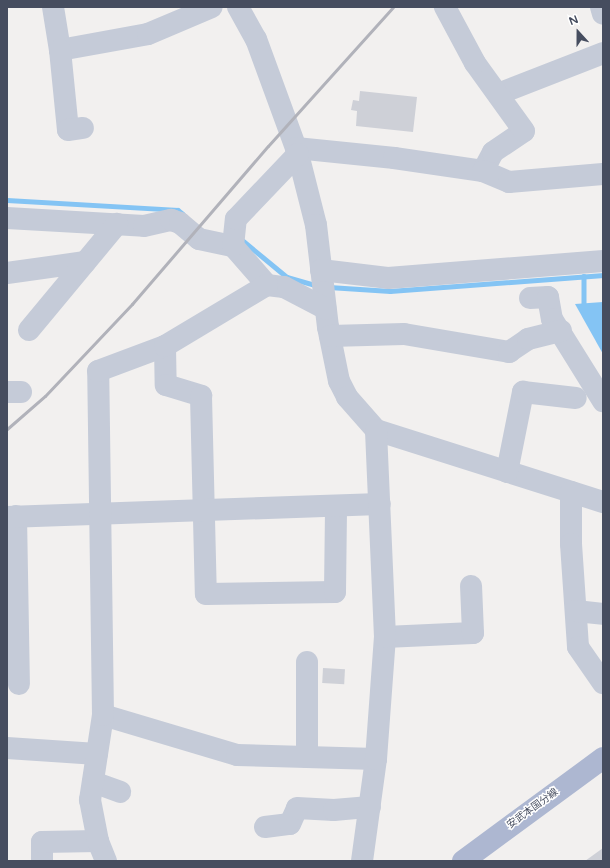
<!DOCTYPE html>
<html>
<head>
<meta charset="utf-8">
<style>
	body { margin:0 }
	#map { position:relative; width:610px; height:868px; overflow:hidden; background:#f2f0ef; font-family:"Varela Round","Noto Sans JP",sans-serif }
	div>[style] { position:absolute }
	.water>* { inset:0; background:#84c4f4 }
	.stream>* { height:4.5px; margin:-2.25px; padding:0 2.25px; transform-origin:2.25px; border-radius:2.25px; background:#84c4f4 }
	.building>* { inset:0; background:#ced0d7; transform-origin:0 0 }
	.minor>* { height:22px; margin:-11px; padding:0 11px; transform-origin:11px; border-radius:11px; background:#c5cbd8 }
	.major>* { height:22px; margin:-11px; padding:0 11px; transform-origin:11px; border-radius:11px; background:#adb7d1 }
	.rail>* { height:3px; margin:-1.5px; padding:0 1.5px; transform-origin:1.5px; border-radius:1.5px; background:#b1b2ba }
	span { translate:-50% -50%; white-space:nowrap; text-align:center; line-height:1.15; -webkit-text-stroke:3px #fff; paint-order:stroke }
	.street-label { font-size:10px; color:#464d5f }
	.frame { position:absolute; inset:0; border:8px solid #464d5f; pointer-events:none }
	.north { position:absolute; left:558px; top:12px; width:40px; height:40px; -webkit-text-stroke:3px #fff; paint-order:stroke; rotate:339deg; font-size:11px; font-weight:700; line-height:16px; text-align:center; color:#464d5f }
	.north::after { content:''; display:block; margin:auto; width:14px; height:18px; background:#464d5f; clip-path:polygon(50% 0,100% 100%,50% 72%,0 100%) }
</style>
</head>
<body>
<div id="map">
	<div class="water">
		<i style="clip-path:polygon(603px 302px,603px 354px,575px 304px)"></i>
	</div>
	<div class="stream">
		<i style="left:7px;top:200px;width:171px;rotate:3.3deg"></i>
		<i style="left:178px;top:210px;width:6px;rotate:39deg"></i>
		<i style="left:241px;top:239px;width:60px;rotate:39.6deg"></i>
		<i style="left:287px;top:277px;width:32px;rotate:16deg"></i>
		<i style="left:584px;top:276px;width:27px;rotate:90deg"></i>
		<i style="left:329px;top:287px;width:61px;rotate:3.8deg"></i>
		<i style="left:390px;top:291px;width:214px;rotate:-4.3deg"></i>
	</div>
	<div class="building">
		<i style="clip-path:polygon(360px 91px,417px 97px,413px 132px,356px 126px,357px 111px,351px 110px,353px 100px,359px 101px)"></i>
		<i style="left:323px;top:668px;width:22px;height:15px;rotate:3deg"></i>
		<i style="clip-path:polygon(603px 848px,603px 861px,585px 861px)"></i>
	</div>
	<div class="minor">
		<i style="left:53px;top:7px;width:44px;rotate:80.8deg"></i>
		<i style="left:60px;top:50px;width:89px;rotate:-10.3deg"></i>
		<i style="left:148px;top:34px;width:69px;rotate:-22.9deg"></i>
		<i style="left:238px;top:7px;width:37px;rotate:61deg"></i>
		<i style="left:256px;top:39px;width:122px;rotate:69.9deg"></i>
		<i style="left:298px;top:154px;width:73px;rotate:75.8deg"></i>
		<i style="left:316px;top:225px;width:103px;rotate:83.3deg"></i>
		<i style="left:328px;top:327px;width:55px;rotate:78.5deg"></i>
		<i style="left:339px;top:381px;width:18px;rotate:63deg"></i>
		<i style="left:347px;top:397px;width:44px;rotate:48.7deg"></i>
		<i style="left:376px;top:430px;width:238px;rotate:17.6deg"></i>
		<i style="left:601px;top:7px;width:7px;rotate:74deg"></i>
		<i style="left:60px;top:50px;width:80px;rotate:84.3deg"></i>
		<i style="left:68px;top:130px;width:15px;rotate:-8deg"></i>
		<i style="left:498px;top:94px;width:113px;rotate:-21.3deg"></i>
		<i style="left:296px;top:148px;width:99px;rotate:5.8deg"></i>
		<i style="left:394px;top:158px;width:90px;rotate:8.3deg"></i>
		<i style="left:483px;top:171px;width:21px;rotate:-62deg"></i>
		<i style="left:493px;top:152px;width:37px;rotate:-34deg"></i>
		<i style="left:524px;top:131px;width:84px;rotate:-125.8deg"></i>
		<i style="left:475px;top:63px;width:64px;rotate:-118.2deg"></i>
		<i style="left:483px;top:171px;width:28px;rotate:23deg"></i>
		<i style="left:509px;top:182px;width:94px;rotate:-4.9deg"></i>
		<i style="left:7px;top:218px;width:137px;rotate:3.3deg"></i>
		<i style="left:144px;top:226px;width:28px;rotate:-13deg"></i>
		<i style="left:171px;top:220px;width:9px;rotate:18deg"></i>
		<i style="left:180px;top:223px;width:25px;rotate:40deg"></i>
		<i style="left:199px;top:239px;width:35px;rotate:12deg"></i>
		<i style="left:233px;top:246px;width:52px;rotate:48.9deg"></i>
		<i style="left:267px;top:285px;width:17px;rotate:7deg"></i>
		<i style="left:284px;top:287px;width:47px;rotate:27.6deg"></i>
		<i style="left:233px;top:246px;width:27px;rotate:-84deg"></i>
		<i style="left:236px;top:219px;width:90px;rotate:-46.4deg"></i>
		<i style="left:321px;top:270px;width:67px;rotate:6.8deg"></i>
		<i style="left:388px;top:278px;width:216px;rotate:-4.5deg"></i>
		<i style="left:7px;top:273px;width:79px;rotate:-8deg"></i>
		<i style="left:530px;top:298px;width:18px;rotate:-3deg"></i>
		<i style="left:548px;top:297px;width:22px;rotate:80deg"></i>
		<i style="left:552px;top:319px;width:97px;rotate:58.1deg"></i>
		<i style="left:29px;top:330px;width:138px;rotate:-50.3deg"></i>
		<i style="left:330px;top:336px;width:74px;rotate:-1.5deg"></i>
		<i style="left:404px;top:334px;width:107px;rotate:9.7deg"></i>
		<i style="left:509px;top:352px;width:23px;rotate:-34deg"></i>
		<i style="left:528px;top:339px;width:34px;rotate:-14deg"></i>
		<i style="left:165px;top:346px;width:39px;rotate:89deg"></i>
		<i style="left:166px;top:385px;width:37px;rotate:17deg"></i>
		<i style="left:201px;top:396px;width:198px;rotate:88.6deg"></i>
		<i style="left:206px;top:594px;width:129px;rotate:-0.9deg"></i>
		<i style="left:335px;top:592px;width:86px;rotate:-89.3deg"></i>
		<i style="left:7px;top:392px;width:14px"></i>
		<i style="left:507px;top:472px;width:82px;rotate:-78.7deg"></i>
		<i style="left:523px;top:392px;width:53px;rotate:6.5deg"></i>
		<i style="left:571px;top:492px;width:52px;rotate:90deg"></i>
		<i style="left:571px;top:544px;width:103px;rotate:86.1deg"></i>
		<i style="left:578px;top:647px;width:44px;rotate:55.2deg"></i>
		<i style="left:16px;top:516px;width:168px;rotate:89deg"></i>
		<i style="left:7px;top:517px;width:373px;rotate:-2deg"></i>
		<i style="left:576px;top:611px;width:27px;rotate:6deg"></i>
		<i style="left:385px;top:637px;width:88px;rotate:-2.6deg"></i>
		<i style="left:473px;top:633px;width:47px;rotate:-92.4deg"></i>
		<i style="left:103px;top:715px;width:140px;rotate:16.6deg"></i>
		<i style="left:237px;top:755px;width:139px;rotate:1.6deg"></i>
		<i style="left:7px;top:748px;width:90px;rotate:3.8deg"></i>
		<i style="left:307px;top:757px;width:95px;rotate:-90deg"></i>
		<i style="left:93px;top:782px;width:29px;rotate:20deg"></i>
		<i style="left:265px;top:827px;width:25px;rotate:-7deg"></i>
		<i style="left:290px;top:824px;width:17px;rotate:-66deg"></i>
		<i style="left:297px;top:808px;width:37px;rotate:3deg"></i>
		<i style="left:334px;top:810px;width:36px;rotate:-5deg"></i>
		<i style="left:42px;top:861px;width:19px;rotate:-90deg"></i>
		<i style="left:42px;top:842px;width:56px;rotate:-1deg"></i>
		<i style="left:106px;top:861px;width:22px;rotate:-112deg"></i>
		<i style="left:98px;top:841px;width:42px;rotate:-101deg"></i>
		<i style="left:90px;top:800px;width:86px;rotate:-81.3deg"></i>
		<i style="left:103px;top:715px;width:344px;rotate:-90.8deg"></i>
		<i style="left:98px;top:371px;width:72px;rotate:-20.5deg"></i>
		<i style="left:165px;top:346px;width:119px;rotate:-30.9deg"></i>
		<i style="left:362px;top:861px;width:103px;rotate:-82.2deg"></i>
		<i style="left:376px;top:759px;width:122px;rotate:-85.8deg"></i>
		<i style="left:385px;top:637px;width:207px;rotate:-92.5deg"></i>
	</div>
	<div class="major">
		<i style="left:463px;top:861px;width:174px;rotate:-36.3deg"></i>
	</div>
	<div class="rail">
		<i style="left:7px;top:429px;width:50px;rotate:-41deg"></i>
		<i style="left:45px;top:396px;width:127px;rotate:-46.6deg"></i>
		<i style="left:132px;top:304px;width:208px;rotate:-49.3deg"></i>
		<i style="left:268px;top:146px;width:187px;rotate:-48deg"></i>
	</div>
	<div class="street-label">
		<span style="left:533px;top:809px;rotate:-36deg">安武本国分線</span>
	</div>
	<div class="frame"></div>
	<div class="north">N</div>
</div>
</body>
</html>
